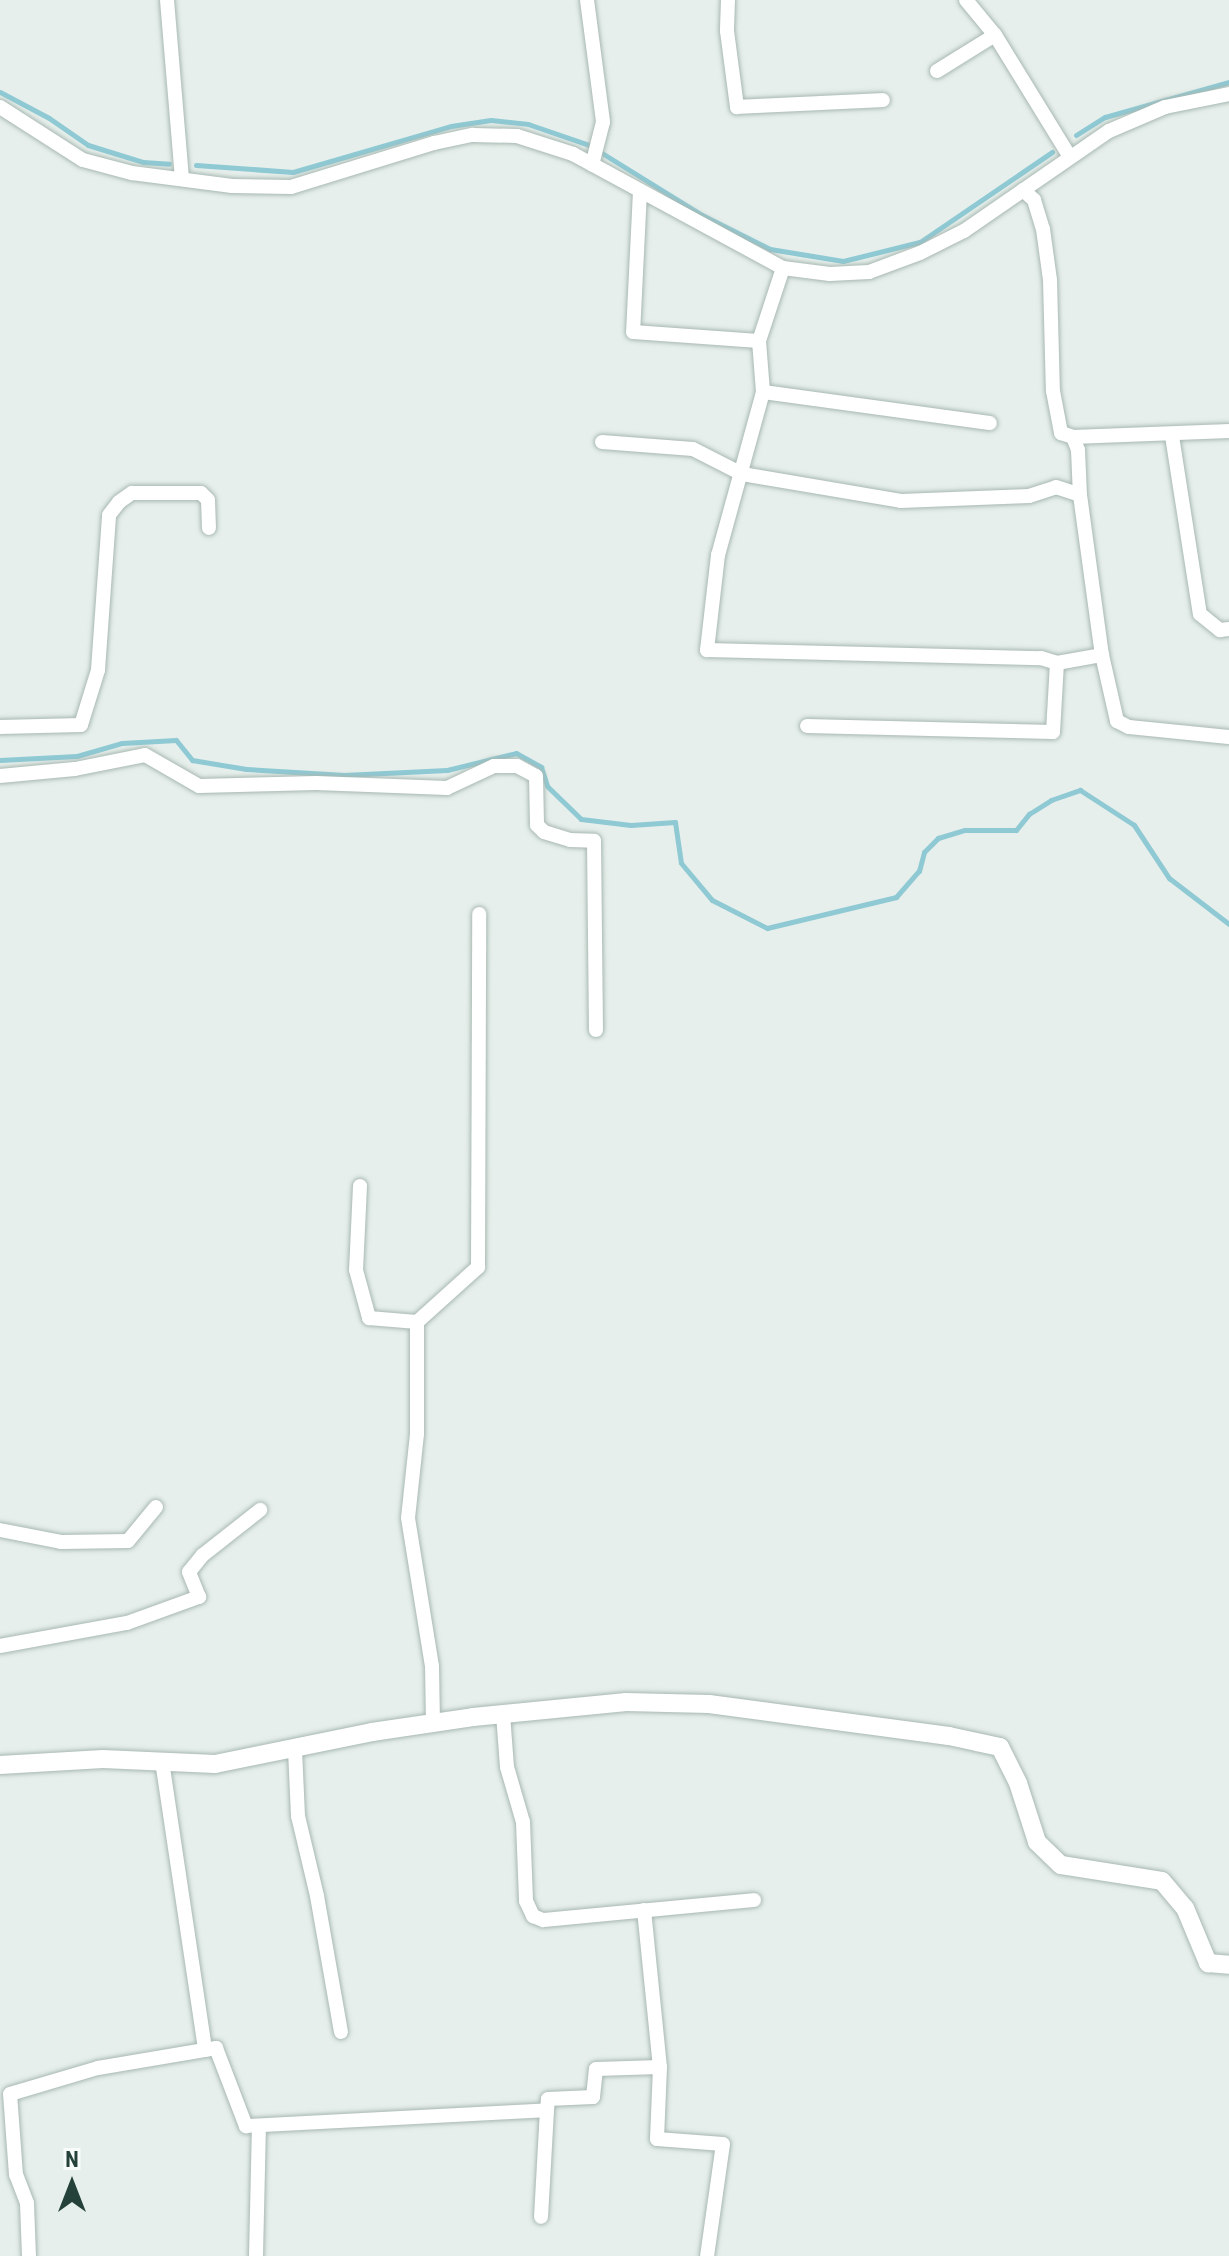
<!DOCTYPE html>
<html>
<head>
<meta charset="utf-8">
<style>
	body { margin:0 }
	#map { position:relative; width:1229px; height:2256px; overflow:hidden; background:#e6efeb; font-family:"Roboto Condensed",sans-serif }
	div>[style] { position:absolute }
	.stream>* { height:5px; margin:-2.5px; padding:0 2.5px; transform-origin:2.5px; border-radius:2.5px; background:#8ec9d4 }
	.roads { filter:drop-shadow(0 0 2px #a8b8b2) drop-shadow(0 0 2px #a8b8b2) }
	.minor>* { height:14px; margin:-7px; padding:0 7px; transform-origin:7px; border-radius:7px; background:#fff }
	.tertiary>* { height:18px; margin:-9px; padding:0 9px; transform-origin:9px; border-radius:9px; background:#fff }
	span { translate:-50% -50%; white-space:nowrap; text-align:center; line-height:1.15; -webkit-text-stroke:8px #f7fbf9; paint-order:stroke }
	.north { position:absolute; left:32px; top:2144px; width:80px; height:80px; -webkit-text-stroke:6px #f7fbf9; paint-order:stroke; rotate:0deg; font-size:22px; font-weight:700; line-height:32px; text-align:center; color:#24423a }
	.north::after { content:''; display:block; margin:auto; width:28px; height:36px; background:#24423a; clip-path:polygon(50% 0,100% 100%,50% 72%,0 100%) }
</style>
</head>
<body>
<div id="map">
	<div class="stream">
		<i style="left:0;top:92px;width:55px;rotate:28deg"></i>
		<i style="left:49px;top:118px;width:47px;rotate:34.7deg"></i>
		<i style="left:88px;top:145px;width:58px;rotate:17.2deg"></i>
		<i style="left:143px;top:162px;width:26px;rotate:4deg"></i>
		<i style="left:1076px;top:135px;width:34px;rotate:-32deg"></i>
		<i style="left:1105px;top:117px;width:129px;rotate:-15.8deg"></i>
		<i style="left:196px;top:165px;width:97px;rotate:4.1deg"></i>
		<i style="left:293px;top:172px;width:165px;rotate:-16.2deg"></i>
		<i style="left:451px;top:126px;width:40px;rotate:-8.5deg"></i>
		<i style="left:491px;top:120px;width:37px;rotate:6deg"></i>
		<i style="left:528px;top:124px;width:65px;rotate:19deg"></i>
		<i style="left:589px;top:145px;width:133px;rotate:31.8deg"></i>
		<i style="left:702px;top:215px;width:76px;rotate:26.6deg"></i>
		<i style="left:770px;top:249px;width:74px;rotate:9.3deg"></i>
		<i style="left:843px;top:261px;width:79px;rotate:-13.9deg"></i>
		<i style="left:920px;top:242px;width:160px;rotate:-34.3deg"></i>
		<i style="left:0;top:760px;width:77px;rotate:-3deg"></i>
		<i style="left:77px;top:756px;width:47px;rotate:-16.1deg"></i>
		<i style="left:122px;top:743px;width:54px;rotate:-3.2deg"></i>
		<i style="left:176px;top:740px;width:26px;rotate:51deg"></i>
		<i style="left:192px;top:760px;width:55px;rotate:9.5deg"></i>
		<i style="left:246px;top:769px;width:98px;rotate:3.5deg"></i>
		<i style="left:344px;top:775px;width:103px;rotate:-2.8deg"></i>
		<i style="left:447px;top:770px;width:71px;rotate:-13.8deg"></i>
		<i style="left:516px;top:753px;width:29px;rotate:29deg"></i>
		<i style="left:541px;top:767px;width:20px;rotate:72deg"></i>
		<i style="left:547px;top:786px;width:47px;rotate:44.1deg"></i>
		<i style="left:581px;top:819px;width:50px;rotate:6.8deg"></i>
		<i style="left:631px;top:825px;width:44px;rotate:-3.9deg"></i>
		<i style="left:675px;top:822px;width:41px;rotate:81.7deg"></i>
		<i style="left:681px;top:863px;width:48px;rotate:50deg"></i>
		<i style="left:712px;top:900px;width:62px;rotate:27deg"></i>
		<i style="left:767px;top:928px;width:133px;rotate:-13.5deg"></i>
		<i style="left:896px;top:897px;width:35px;rotate:-49deg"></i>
		<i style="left:919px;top:871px;width:20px;rotate:-75deg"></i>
		<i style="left:924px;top:852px;width:20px;rotate:-45deg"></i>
		<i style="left:938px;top:838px;width:28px;rotate:-17deg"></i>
		<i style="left:965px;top:830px;width:51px"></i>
		<i style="left:1016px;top:830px;width:21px;rotate:-51deg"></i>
		<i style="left:1029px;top:814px;width:26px;rotate:-32deg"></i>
		<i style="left:1051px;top:800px;width:31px;rotate:-19deg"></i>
		<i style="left:1080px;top:790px;width:64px;rotate:32.9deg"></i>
		<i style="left:1134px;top:825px;width:64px;rotate:56.6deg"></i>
		<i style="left:1169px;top:878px;width:76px;rotate:37.5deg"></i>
	</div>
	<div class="roads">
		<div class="minor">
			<i style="left:167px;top:0;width:179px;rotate:85.2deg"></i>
			<i style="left:587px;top:0;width:123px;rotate:82.5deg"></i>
			<i style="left:603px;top:122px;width:44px;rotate:104.3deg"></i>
			<i style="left:728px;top:0;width:31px;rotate:92deg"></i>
			<i style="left:727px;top:31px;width:77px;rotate:82.5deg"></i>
			<i style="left:737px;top:107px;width:146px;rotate:-2.7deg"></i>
			<i style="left:966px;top:0;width:45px;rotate:50.4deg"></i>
			<i style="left:995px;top:35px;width:143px;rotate:58.4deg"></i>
			<i style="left:937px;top:71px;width:68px;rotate:-31.8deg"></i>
			<i style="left:0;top:107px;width:98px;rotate:32.6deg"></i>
			<i style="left:83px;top:160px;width:51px;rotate:14.9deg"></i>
			<i style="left:132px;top:173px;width:101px;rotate:7.4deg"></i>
			<i style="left:232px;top:186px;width:59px;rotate:1deg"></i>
			<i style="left:291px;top:187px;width:150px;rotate:-17.1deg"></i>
			<i style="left:434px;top:143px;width:40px;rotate:-12deg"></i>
			<i style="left:473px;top:135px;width:44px;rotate:1.3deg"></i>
			<i style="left:517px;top:136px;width:59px;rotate:17.8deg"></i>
			<i style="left:573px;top:154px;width:239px;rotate:28.5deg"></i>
			<i style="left:783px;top:268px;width:47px;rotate:7.3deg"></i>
			<i style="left:830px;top:274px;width:39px;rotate:-3deg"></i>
			<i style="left:869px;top:272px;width:54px;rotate:-20.4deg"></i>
			<i style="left:920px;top:253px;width:49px;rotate:-26.6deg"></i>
			<i style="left:964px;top:231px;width:176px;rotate:-34.6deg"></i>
			<i style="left:1109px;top:131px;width:61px;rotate:-23.2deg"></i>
			<i style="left:1165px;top:107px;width:65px;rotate:-11.5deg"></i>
			<i style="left:1023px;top:190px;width:15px;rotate:42deg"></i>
			<i style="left:1034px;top:200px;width:30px;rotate:73deg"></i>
			<i style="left:1043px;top:229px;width:51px;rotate:82.2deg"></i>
			<i style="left:1050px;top:280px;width:111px;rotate:88.5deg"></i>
			<i style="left:1053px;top:391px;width:43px;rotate:79.2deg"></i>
			<i style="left:1061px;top:433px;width:13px;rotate:18deg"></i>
			<i style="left:1073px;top:437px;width:14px;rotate:69deg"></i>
			<i style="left:1078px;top:450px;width:45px;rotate:87.5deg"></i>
			<i style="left:1080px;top:495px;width:162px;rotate:82.2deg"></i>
			<i style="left:1102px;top:655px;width:68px;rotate:77.2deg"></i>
			<i style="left:1117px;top:721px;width:13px;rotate:27deg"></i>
			<i style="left:1129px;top:727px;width:100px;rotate:5.7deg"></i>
			<i style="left:640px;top:191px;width:141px;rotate:92.8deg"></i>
			<i style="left:633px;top:332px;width:126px;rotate:4.1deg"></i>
			<i style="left:783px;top:268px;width:77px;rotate:108.2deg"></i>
			<i style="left:759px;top:341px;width:51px;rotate:85.5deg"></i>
			<i style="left:763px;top:392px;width:169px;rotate:105.4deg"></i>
			<i style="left:718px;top:555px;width:96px;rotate:96.6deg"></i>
			<i style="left:707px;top:650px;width:334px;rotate:1.4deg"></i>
			<i style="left:1041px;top:658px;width:17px;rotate:17deg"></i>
			<i style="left:1057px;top:663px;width:46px;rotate:-10.1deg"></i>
			<i style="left:763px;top:392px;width:229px;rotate:7.8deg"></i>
			<i style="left:1172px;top:436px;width:180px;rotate:81.1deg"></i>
			<i style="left:1200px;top:614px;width:26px;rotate:39deg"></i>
			<i style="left:1220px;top:630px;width:9px;rotate:-6deg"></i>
			<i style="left:1073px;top:437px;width:156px;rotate:-2.2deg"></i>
			<i style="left:602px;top:442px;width:91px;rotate:4.4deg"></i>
			<i style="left:693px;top:449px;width:55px;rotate:27deg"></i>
			<i style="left:742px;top:474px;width:161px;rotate:9.6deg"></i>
			<i style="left:901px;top:501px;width:128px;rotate:-2.2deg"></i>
			<i style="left:1029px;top:496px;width:28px;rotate:-18deg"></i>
			<i style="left:1056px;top:487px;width:25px;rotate:18deg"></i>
			<i style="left:807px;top:726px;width:246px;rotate:1.4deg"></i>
			<i style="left:1053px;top:732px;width:69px;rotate:-86.7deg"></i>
			<i style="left:0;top:727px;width:81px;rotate:-1.4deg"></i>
			<i style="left:81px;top:725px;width:58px;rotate:-72.8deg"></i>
			<i style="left:98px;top:670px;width:155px;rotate:-85.9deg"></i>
			<i style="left:109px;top:515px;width:16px;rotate:-52deg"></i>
			<i style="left:119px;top:502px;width:16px;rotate:-35deg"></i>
			<i style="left:132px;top:493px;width:69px"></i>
			<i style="left:201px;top:493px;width:10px;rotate:45deg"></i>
			<i style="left:208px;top:500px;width:28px;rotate:88deg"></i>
			<i style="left:0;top:776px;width:75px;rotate:-5.3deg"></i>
			<i style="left:75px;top:769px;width:71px;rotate:-11.3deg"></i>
			<i style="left:145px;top:755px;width:62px;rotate:29.9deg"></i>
			<i style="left:199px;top:786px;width:117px;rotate:-1.5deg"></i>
			<i style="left:316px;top:783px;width:131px;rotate:2.2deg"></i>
			<i style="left:447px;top:788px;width:52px;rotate:-25.1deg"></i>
			<i style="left:494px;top:766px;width:23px"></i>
			<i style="left:517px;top:766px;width:21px;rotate:28deg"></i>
			<i style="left:536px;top:776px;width:49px;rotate:88.8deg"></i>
			<i style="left:537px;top:825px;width:10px;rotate:45deg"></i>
			<i style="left:544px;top:832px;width:27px;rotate:17deg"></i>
			<i style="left:570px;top:840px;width:24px;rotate:2deg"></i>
			<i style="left:594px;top:841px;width:189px;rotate:89.4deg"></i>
			<i style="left:360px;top:1186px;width:84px;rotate:92.7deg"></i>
			<i style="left:356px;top:1270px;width:50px;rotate:74.8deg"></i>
			<i style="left:369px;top:1318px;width:48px;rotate:4.8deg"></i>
			<i style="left:417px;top:1322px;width:112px;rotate:90deg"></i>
			<i style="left:417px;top:1434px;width:84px;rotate:96.1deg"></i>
			<i style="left:408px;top:1518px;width:150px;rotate:80.8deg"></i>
			<i style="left:432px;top:1666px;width:57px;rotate:89deg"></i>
			<i style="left:417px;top:1322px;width:82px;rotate:-42deg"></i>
			<i style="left:478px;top:1267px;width:353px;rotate:-89.8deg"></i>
			<i style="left:0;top:1530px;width:62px;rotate:11.1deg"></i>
			<i style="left:61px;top:1542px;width:67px;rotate:-0.9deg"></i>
			<i style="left:128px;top:1541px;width:44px;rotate:-50.5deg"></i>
			<i style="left:0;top:1646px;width:129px;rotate:-10.3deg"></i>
			<i style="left:127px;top:1623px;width:77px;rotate:-19.9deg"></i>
			<i style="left:199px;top:1597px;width:27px;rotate:-112deg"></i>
			<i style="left:189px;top:1572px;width:22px;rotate:-51deg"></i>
			<i style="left:203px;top:1555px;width:73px;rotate:-38.3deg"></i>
			<i style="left:503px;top:1714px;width:53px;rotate:85.7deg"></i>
			<i style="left:507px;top:1767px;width:57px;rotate:73.8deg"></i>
			<i style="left:523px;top:1822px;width:79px;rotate:87.8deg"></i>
			<i style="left:526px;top:1901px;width:17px;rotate:65deg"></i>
			<i style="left:533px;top:1916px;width:11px;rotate:22deg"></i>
			<i style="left:543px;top:1920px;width:212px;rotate:-5.4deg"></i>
			<i style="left:295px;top:1750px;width:66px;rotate:87.4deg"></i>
			<i style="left:298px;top:1816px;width:82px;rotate:76.6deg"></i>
			<i style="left:317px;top:1896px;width:138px;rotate:80deg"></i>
			<i style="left:162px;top:1761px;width:292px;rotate:81.5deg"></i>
			<i style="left:644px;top:1910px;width:158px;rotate:84.2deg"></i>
			<i style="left:660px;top:2067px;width:72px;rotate:92.4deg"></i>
			<i style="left:657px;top:2139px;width:66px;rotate:4.3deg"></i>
			<i style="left:723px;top:2144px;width:113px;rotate:98.1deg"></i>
			<i style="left:547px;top:2110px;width:11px;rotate:-85deg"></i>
			<i style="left:548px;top:2099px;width:45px;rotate:-2.5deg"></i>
			<i style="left:593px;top:2097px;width:28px;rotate:-84deg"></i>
			<i style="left:596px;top:2069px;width:64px;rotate:-1.8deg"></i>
			<i style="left:29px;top:2256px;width:53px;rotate:-92.2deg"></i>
			<i style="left:27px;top:2203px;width:30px;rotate:-111deg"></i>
			<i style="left:16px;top:2175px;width:81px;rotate:-94.2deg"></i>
			<i style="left:10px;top:2094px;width:92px;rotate:-16.5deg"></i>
			<i style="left:98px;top:2068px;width:120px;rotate:-9.6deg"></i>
			<i style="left:216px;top:2048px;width:84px;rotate:69deg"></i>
			<i style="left:246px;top:2126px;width:301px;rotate:-3deg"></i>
			<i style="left:547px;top:2110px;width:107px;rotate:93.2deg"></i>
			<i style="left:256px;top:2256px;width:130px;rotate:-88.7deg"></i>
		</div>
		<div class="tertiary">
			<i style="left:0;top:1765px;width:103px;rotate:-3.3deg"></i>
			<i style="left:103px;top:1759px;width:112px;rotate:2.6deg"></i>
			<i style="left:215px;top:1764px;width:160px;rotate:-11.5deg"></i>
			<i style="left:372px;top:1732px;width:102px;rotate:-8.4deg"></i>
			<i style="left:473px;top:1717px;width:154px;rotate:-5.6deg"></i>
			<i style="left:626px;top:1702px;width:83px;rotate:1.4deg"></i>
			<i style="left:709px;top:1704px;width:242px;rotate:7.6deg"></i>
			<i style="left:949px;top:1736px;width:52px;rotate:12.2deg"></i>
			<i style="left:1000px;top:1747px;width:40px;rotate:63.4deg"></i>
			<i style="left:1018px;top:1783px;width:62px;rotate:72.1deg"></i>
			<i style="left:1037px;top:1842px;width:33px;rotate:44deg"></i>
			<i style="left:1061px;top:1865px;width:102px;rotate:9deg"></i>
			<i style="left:1162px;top:1881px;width:35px;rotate:50deg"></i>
			<i style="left:1185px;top:1908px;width:60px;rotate:67.3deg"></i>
			<i style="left:1208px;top:1963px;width:21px;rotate:5deg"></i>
		</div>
	</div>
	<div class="north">N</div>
</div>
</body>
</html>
